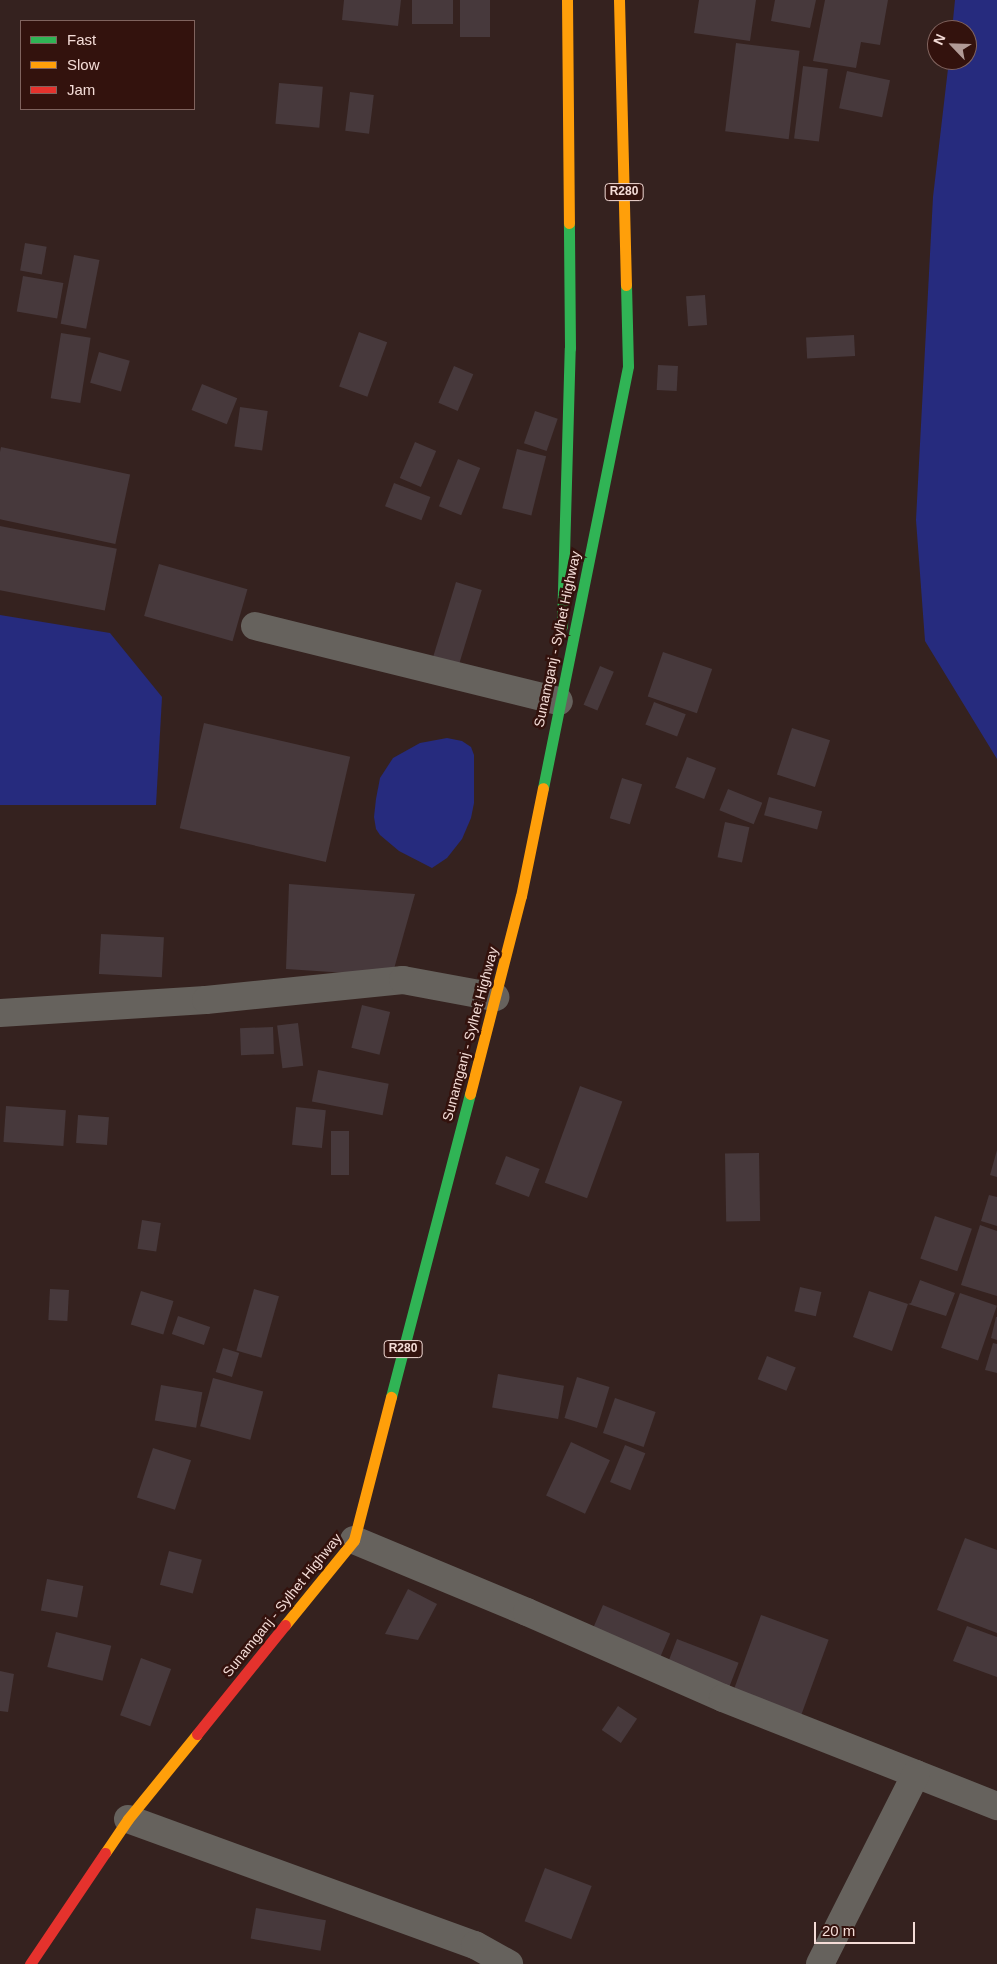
<!DOCTYPE html>
<html>
<head>
<meta charset="utf-8">
<style>
	body { margin:0 }
	#map { position:relative; width:997px; height:1964px; overflow:hidden; background:#35221f; font-family:Helvetica,sans-serif }
	div>[style] { position:absolute }
	.water>* { inset:0; background:#262b7e }
	.building>* { inset:0; background:#47393c; transform-origin:0 0 }
	.street>* { height:28px; margin:-14px; padding:0 14px; transform-origin:14px; border-radius:14px; background:#66625d }
	.fast>* { height:11px; margin:-5.5px; padding:0 5.5px; transform-origin:5.5px; border-radius:5.5px; background:#30b455 }
	.slow>* { height:11px; margin:-5.5px; padding:0 5.5px; transform-origin:5.5px; border-radius:5.5px; background:#ff9f0a }
	.jam>* { height:11px; margin:-5.5px; padding:0 5.5px; transform-origin:5.5px; border-radius:5.5px; background:#e5322d }
	span { translate:-50% -50%; white-space:nowrap; text-align:center; line-height:1.15; -webkit-text-stroke:5px #33120d; paint-order:stroke }
	.shield-label span { padding:1px 4px; background:#33120d; border:1px solid; border-radius:4px; -webkit-text-stroke-width:0 }
	.shield-label { font-size:12px; color:#f4dcd7; font-weight:700 }
	.street-label { font-size:14px; color:#f4dcd7 }
	.legend { position:absolute; left:20px; top:20px; width:175px; height:90px; box-sizing:border-box; background:#33120d; border:1px solid #80635e; margin:0; padding:6px 9px; list-style:none; font-size:15px; color:#f4dcd7 }
	.legend li { display:flex; align-items:center; gap:10px; height:25px }
	.legend b { width:25px; border:1px solid #80635e }
	.north { position:absolute; left:927px; top:20px; width:50px; height:50px; box-sizing:border-box; background:#33120d; border:1px solid #80635e; border-radius:50%; rotate:294deg; font-size:14px; font-weight:700; line-height:20px; text-align:center; color:#f4dcd7 }
	.north::after { content:''; display:block; margin:auto; width:18px; height:22px; background:#b19b97; clip-path:polygon(50% 0,100% 100%,50% 72%,0 100%) }
	.scale { position:absolute; left:814px; top:1922px; width:101px; height:22px; box-sizing:border-box; border:2px solid #f4dcd7; border-top:0; padding-left:6px; font-size:15px; line-height:18px; white-space:nowrap; color:#f4dcd7; -webkit-text-stroke:4px #33120d; paint-order:stroke }
</style>
</head>
<body>
<div id="map">
	<div class="water">
		<i style="clip-path:polygon(955px 0,997px 0,997px 759px,925px 641px,916px 520px,933px 197px,949px 60px,967px 60px,967px 30px,952px 30px)"></i>
		<i style="clip-path:polygon(0 615px,110px 633px,162px 697px,156px 805px,0 805px)"></i>
		<i style="clip-path:polygon(447px 738px,462px 741px,471px 747px,474px 755px,474px 803px,471px 818px,462px 839px,447px 858px,432px 868px,399px 851px,380px 835px,376px 829px,374px 817px,376px 799px,380px 778px,393px 758px,420px 743px)"></i>
	</div>
	<div class="building">
		<i style="clip-path:polygon(344px 0,401px 0,398px 26px,342px 20px)"></i>
		<i style="left:412px;top:0;width:41px;height:24px"></i>
		<i style="left:460px;top:0;width:30px;height:37px"></i>
		<i style="clip-path:polygon(699px 0,756px 0,750px 41px,694px 33px)"></i>
		<i style="clip-path:polygon(775px 0,816px 0,810px 28px,771px 21px)"></i>
		<i style="clip-path:polygon(825px 0,888px 0,880px 45px,861px 42px,856px 68px,813px 61px)"></i>
		<i style="left:736px;top:43px;width:64px;height:89px;rotate:7deg"></i>
		<i style="left:803px;top:66px;width:25px;height:73px;rotate:7deg"></i>
		<i style="left:847px;top:71px;width:44px;height:38px;rotate:12deg"></i>
		<i style="left:279px;top:83px;width:44px;height:41px;rotate:5deg"></i>
		<i style="left:350px;top:92px;width:24px;height:39px;rotate:7deg"></i>
		<i style="left:25px;top:243px;width:22px;height:28px;rotate:10deg"></i>
		<i style="left:74px;top:255px;width:26px;height:70px;rotate:11deg"></i>
		<i style="left:23px;top:276px;width:41px;height:36px;rotate:10deg"></i>
		<i style="left:705px;top:295px;width:30px;height:19px;rotate:86deg"></i>
		<i style="left:359px;top:332px;width:30px;height:58px;rotate:20deg"></i>
		<i style="left:61px;top:333px;width:30px;height:66px;rotate:9deg"></i>
		<i style="left:854px;top:335px;width:21px;height:48px;rotate:87deg"></i>
		<i style="left:99px;top:352px;width:32px;height:32px;rotate:16deg"></i>
		<i style="left:658px;top:365px;width:20px;height:25px;rotate:3deg"></i>
		<i style="left:454px;top:366px;width:21px;height:40px;rotate:23deg"></i>
		<i style="left:202px;top:384px;width:38px;height:28px;rotate:22deg"></i>
		<i style="left:240px;top:407px;width:28px;height:40px;rotate:8deg"></i>
		<i style="left:535px;top:411px;width:24px;height:34px;rotate:19deg"></i>
		<i style="left:415px;top:442px;width:23px;height:39px;rotate:23deg"></i>
		<i style="left:1px;top:447px;width:132px;height:71px;rotate:12deg"></i>
		<i style="left:517px;top:449px;width:30px;height:61px;rotate:14deg"></i>
		<i style="left:458px;top:459px;width:24px;height:51px;rotate:22deg"></i>
		<i style="left:394px;top:483px;width:39px;height:25px;rotate:21deg"></i>
		<i style="left:0;top:526px;width:119px;height:63px;rotate:11deg"></i>
		<i style="left:159px;top:564px;width:92px;height:54px;rotate:16deg"></i>
		<i style="left:456px;top:582px;width:27px;height:82px;rotate:17deg"></i>
		<i style="left:663px;top:652px;width:52px;height:47px;rotate:19deg"></i>
		<i style="left:600px;top:666px;width:15px;height:42px;rotate:23deg"></i>
		<i style="left:654px;top:702px;width:34px;height:24px;rotate:21deg"></i>
		<i style="left:204px;top:723px;width:150px;height:108px;rotate:13deg"></i>
		<i style="left:792px;top:728px;width:40px;height:49px;rotate:18deg"></i>
		<i style="left:687px;top:757px;width:31px;height:33px;rotate:21deg"></i>
		<i style="left:622px;top:778px;width:21px;height:42px;rotate:17deg"></i>
		<i style="left:728px;top:789px;width:37px;height:23px;rotate:22deg"></i>
		<i style="left:769px;top:797px;width:55px;height:19px;rotate:15deg"></i>
		<i style="left:725px;top:822px;width:25px;height:36px;rotate:12deg"></i>
		<i style="clip-path:polygon(289px 884px,415px 894px,392px 976px,286px 969px)"></i>
		<i style="left:101px;top:934px;width:63px;height:40px;rotate:3deg"></i>
		<i style="left:362px;top:1005px;width:29px;height:44px;rotate:14deg"></i>
		<i style="left:298px;top:1023px;width:43px;height:21px;rotate:83deg"></i>
		<i style="left:273px;top:1027px;width:27px;height:33px;rotate:88deg"></i>
		<i style="left:318px;top:1070px;width:72px;height:32px;rotate:11deg"></i>
		<i style="left:580px;top:1086px;width:45px;height:103px;rotate:20deg"></i>
		<i style="left:6px;top:1106px;width:60px;height:36px;rotate:4deg"></i>
		<i style="left:296px;top:1107px;width:30px;height:38px;rotate:6deg"></i>
		<i style="left:78px;top:1115px;width:31px;height:28px;rotate:4deg"></i>
		<i style="left:331px;top:1131px;width:18px;height:44px"></i>
		<i style="clip-path:polygon(997px 1150px,997px 1177px,990px 1175px)"></i>
		<i style="left:759px;top:1153px;width:68px;height:34px;rotate:89deg"></i>
		<i style="left:506px;top:1156px;width:36px;height:30px;rotate:21deg"></i>
		<i style="clip-path:polygon(989px 1195px,997px 1197px,997px 1226px,981px 1221px)"></i>
		<i style="left:935px;top:1216px;width:39px;height:45px;rotate:19deg"></i>
		<i style="left:142px;top:1220px;width:19px;height:29px;rotate:9deg"></i>
		<i style="clip-path:polygon(980px 1225px,997px 1231px,997px 1296px,961px 1285px)"></i>
		<i style="clip-path:polygon(920px 1280px,955px 1293px,946px 1316px,908px 1304px,892px 1351px,853px 1337px,869px 1291px,908px 1304px,911px 1303px)"></i>
		<i style="left:800px;top:1287px;width:22px;height:25px;rotate:13deg"></i>
		<i style="left:50px;top:1289px;width:19px;height:31px;rotate:3deg"></i>
		<i style="left:254px;top:1289px;width:26px;height:64px;rotate:16deg"></i>
		<i style="left:141px;top:1291px;width:34px;height:35px;rotate:17deg"></i>
		<i style="left:960px;top:1293px;width:39px;height:58px;rotate:19deg"></i>
		<i style="left:178px;top:1316px;width:34px;height:19px;rotate:19deg"></i>
		<i style="clip-path:polygon(996px 1317px,997px 1317px,997px 1340px,991px 1338px)"></i>
		<i style="clip-path:polygon(993px 1343px,997px 1344px,997px 1373px,985px 1370px)"></i>
		<i style="left:223px;top:1348px;width:17px;height:25px;rotate:17deg"></i>
		<i style="left:767px;top:1356px;width:31px;height:25px;rotate:22deg"></i>
		<i style="left:498px;top:1374px;width:67px;height:34px;rotate:10deg"></i>
		<i style="left:577px;top:1377px;width:34px;height:43px;rotate:17deg"></i>
		<i style="left:213px;top:1378px;width:52px;height:50px;rotate:15deg"></i>
		<i style="left:161px;top:1385px;width:42px;height:36px;rotate:10deg"></i>
		<i style="left:615px;top:1398px;width:43px;height:37px;rotate:19deg"></i>
		<i style="left:571px;top:1442px;width:43px;height:59px;rotate:25deg"></i>
		<i style="left:625px;top:1445px;width:22px;height:40px;rotate:22deg"></i>
		<i style="left:153px;top:1448px;width:40px;height:52px;rotate:18deg"></i>
		<i style="clip-path:polygon(965px 1538px,997px 1550px,997px 1633px,937px 1610px)"></i>
		<i style="left:169px;top:1551px;width:34px;height:35px;rotate:15deg"></i>
		<i style="left:47px;top:1579px;width:37px;height:32px;rotate:11deg"></i>
		<i style="clip-path:polygon(408px 1589px,437px 1604px,418px 1640px,385px 1634px)"></i>
		<i style="left:603px;top:1605px;width:73px;height:30px;rotate:23deg"></i>
		<i style="left:761px;top:1615px;width:72px;height:82px;rotate:20deg"></i>
		<i style="clip-path:polygon(967px 1626px,997px 1637px,997px 1677px,953px 1661px)"></i>
		<i style="left:56px;top:1632px;width:57px;height:36px;rotate:14deg"></i>
		<i style="left:677px;top:1639px;width:66px;height:28px;rotate:21deg"></i>
		<i style="left:141px;top:1658px;width:32px;height:61px;rotate:20deg"></i>
		<i style="clip-path:polygon(0 1671px,14px 1674px,8px 1712px,0 1711px)"></i>
		<i style="left:618px;top:1706px;width:23px;height:29px;rotate:34deg"></i>
		<i style="left:545px;top:1868px;width:50px;height:57px;rotate:21deg"></i>
		<i style="left:256px;top:1908px;width:71px;height:31px;rotate:10deg"></i>
	</div>
	<div class="street">
		<i style="left:255px;top:626px;width:313px;rotate:13.9deg"></i>
		<i style="left:0;top:1013px;width:206px;rotate:-3.6deg"></i>
		<i style="left:206px;top:1000px;width:198px;rotate:-5.8deg"></i>
		<i style="left:403px;top:980px;width:94px;rotate:10.5deg"></i>
		<i style="left:354px;top:1540px;width:187px;rotate:22.6deg"></i>
		<i style="left:527px;top:1612px;width:214px;rotate:23.7deg"></i>
		<i style="left:723px;top:1698px;width:295px;rotate:21.5deg"></i>
		<i style="left:128px;top:1819px;width:369px;rotate:20deg"></i>
		<i style="left:475px;top:1945px;width:39px;rotate:29deg"></i>
		<i style="left:820px;top:1964px;width:213px;rotate:-63.2deg"></i>
	</div>
	<div class="fast">
		<i style="left:562px;top:626px;width:278px;rotate:-88.4deg"></i>
		<i style="left:570px;top:348px;width:125px;rotate:-90.5deg"></i>
		<i style="left:543px;top:788px;width:430px;rotate:-78.6deg"></i>
		<i style="left:628px;top:366px;width:81px;rotate:-91.4deg"></i>
		<i style="left:391px;top:1397px;width:313px;rotate:-75.4deg"></i>
	</div>
	<div class="slow">
		<i style="left:567px;top:0;width:223px;rotate:89.5deg"></i>
		<i style="left:619px;top:0;width:285px;rotate:88.6deg"></i>
		<i style="left:470px;top:1094px;width:204px;rotate:-75.6deg"></i>
		<i style="left:521px;top:896px;width:110px;rotate:-78.5deg"></i>
		<i style="left:285px;top:1625px;width:109px;rotate:-50.9deg"></i>
		<i style="left:354px;top:1540px;width:148px;rotate:-75.5deg"></i>
		<i style="left:105px;top:1853px;width:41px;rotate:-55.9deg"></i>
		<i style="left:128px;top:1819px;width:109px;rotate:-50.9deg"></i>
	</div>
	<div class="jam">
		<i style="left:197px;top:1734px;width:140px;rotate:-51.1deg"></i>
		<i style="left:30px;top:1964px;width:134px;rotate:-56deg"></i>
	</div>
	<div class="shield-label">
		<span style="left:624px;top:192px">R280</span>
		<span style="left:403px;top:1349px">R280</span>
	</div>
	<div class="street-label">
		<span style="left:557px;top:639px;rotate:-78deg">Sunamganj - Sylhet Highway</span>
		<span style="left:470px;top:1034px;rotate:-75deg">Sunamganj - Sylhet Highway</span>
		<span style="left:282px;top:1605px;rotate:-51deg">Sunamganj - Sylhet Highway</span>
	</div>
	<ul class="legend">
	<li><b style="height:6px;background:#30b455"></b>Fast</li>
	<li><b style="height:6px;background:#ff9f0a"></b>Slow</li>
	<li><b style="height:6px;background:#e5322d"></b>Jam</li>
	</ul>
	<div class="north">N</div>
	<div class="scale">20 m</div>
</div>
</body>
</html>
